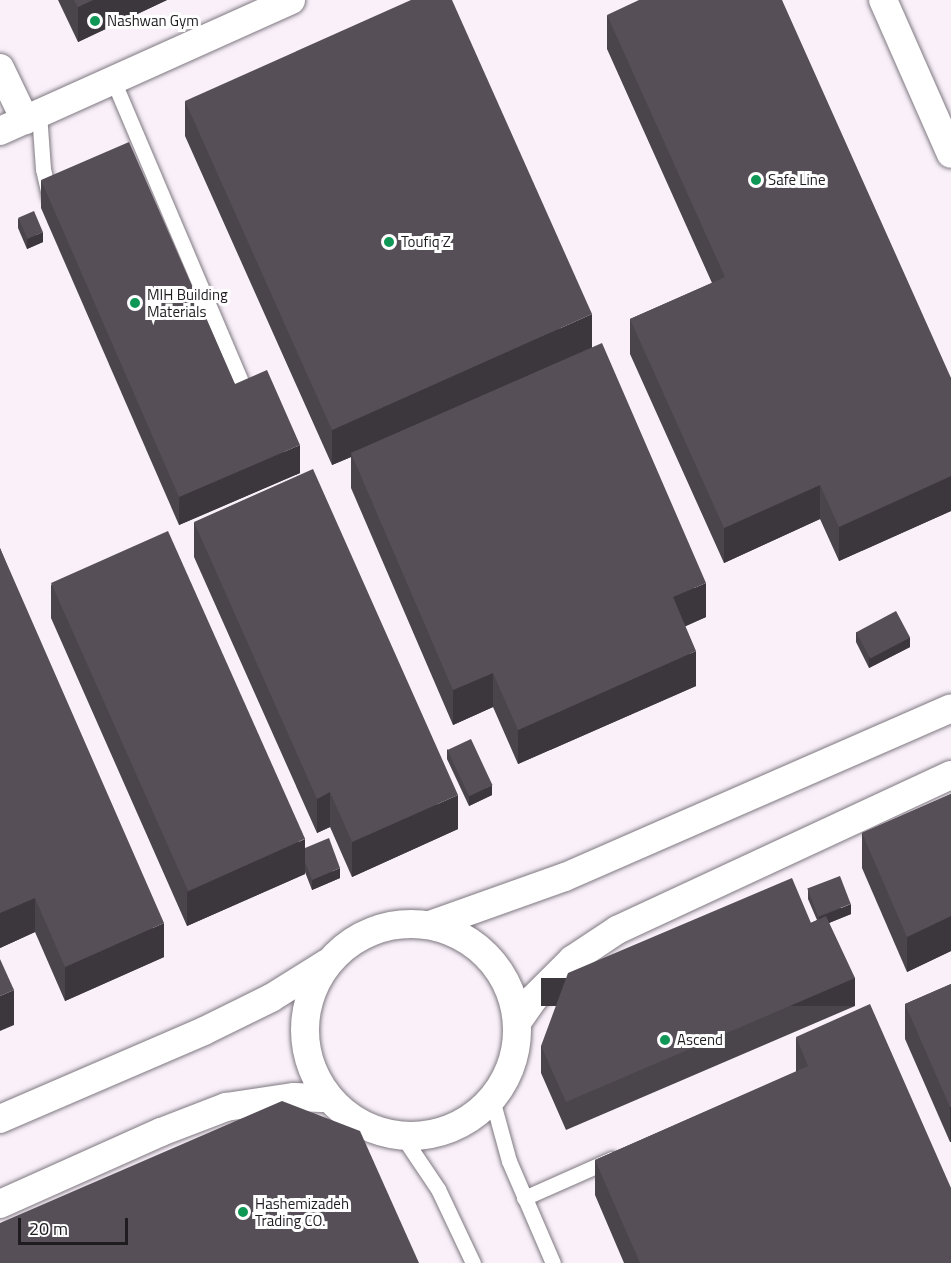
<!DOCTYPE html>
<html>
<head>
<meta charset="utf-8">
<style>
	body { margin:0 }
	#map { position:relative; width:951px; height:1263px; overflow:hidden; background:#f9f0f9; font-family:"Titillium Web",sans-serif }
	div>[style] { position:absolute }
	.roads { filter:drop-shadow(0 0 2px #7f7880) drop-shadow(0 0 2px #7f7880) }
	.lane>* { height:15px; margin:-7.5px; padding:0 7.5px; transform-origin:7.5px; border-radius:7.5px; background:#fff }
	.street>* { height:28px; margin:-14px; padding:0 14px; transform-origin:14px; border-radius:14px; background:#fff }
	.street>.ring { margin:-14px; padding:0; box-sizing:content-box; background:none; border:28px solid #fff; border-radius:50% }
	.wall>* { inset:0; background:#4a444b }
	.shaded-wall>* { inset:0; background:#3c373d; transform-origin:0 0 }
	.building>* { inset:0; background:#564f57; transform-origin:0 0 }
	.dots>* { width:16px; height:16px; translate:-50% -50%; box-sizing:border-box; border:3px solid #fff; border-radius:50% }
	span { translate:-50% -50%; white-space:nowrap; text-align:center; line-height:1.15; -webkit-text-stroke:6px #fff; paint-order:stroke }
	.poi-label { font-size:15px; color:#1f1c20 }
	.left { translate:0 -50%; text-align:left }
	.scale { position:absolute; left:18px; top:1218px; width:110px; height:27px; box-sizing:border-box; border:3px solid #1f1c20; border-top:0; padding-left:8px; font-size:18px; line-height:21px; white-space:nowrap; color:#1f1c20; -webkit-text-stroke:4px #fff; paint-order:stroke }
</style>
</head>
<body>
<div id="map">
	<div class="roads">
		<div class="lane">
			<i style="left:113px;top:80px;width:332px;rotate:67deg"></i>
			<i style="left:39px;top:113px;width:56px;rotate:85.9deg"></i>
			<i style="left:43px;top:169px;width:28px;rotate:77deg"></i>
			<i style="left:492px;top:1099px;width:64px;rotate:74.7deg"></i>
			<i style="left:509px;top:1161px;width:111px;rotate:66.7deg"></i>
			<i style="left:403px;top:1137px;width:63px;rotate:56.1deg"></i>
			<i style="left:438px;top:1189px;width:82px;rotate:64.7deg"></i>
			<i style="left:524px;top:1198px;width:96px;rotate:-23.9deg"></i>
		</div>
		<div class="street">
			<i style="left:883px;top:0;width:168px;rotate:66.2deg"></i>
			<i style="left:0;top:68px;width:58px;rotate:64.3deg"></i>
			<i style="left:0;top:131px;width:319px;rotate:-24.2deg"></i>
			<i class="ring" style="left:305px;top:924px;width:184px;height:184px"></i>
			<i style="left:430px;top:925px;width:143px;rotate:-19.6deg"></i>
			<i style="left:565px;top:877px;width:421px;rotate:-23.6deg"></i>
			<i style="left:518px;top:1021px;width:28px;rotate:-55deg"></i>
			<i style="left:534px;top:998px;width:54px;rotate:-45deg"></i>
			<i style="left:572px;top:960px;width:54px;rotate:-33.7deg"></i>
			<i style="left:617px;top:930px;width:368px;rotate:-24.9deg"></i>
			<i style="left:0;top:1119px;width:222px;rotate:-23.3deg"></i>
			<i style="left:204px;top:1031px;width:75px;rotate:-26.2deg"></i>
			<i style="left:271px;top:998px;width:66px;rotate:-32deg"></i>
			<i style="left:0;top:1204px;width:176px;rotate:-24.1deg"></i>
			<i style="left:161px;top:1132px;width:70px;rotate:-21deg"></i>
			<i style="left:226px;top:1107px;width:69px;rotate:-8.4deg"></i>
			<i style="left:294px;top:1097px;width:34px;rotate:2deg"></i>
		</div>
	</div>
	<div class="wall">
		<i style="clip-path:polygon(58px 0,167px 0,78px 42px)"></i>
		<i style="clip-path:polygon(607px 15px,951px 378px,951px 511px,839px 561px,820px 519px,724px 563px,630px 354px,630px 319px,712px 283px,607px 49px)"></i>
		<i style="clip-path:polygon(185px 101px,592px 348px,706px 617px,685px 626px,696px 686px,518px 764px,493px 707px,453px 725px,351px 488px,351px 457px,332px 465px,185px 136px)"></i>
		<i style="clip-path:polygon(41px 180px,235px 384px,300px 473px,179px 525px,41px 208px)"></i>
		<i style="clip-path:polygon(18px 218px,43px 242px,27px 249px,18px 228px)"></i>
		<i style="clip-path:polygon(194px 522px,458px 829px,352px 877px,330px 827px,317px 833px,194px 557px)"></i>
		<i style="clip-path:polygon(0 548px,164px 957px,65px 1001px,35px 932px,0 948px)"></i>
		<i style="clip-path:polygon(51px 584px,305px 848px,340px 878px,312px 890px,305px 872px,305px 874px,187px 926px,51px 618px)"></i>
		<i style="clip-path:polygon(856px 632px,910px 647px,869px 668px,856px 642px)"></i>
		<i style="clip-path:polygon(447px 749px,492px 795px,469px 806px,447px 759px)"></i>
		<i style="clip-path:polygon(951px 794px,951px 951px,907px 972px,862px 868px,862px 833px)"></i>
		<i style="clip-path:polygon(808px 889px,851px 914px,829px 923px,855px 1006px,566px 1130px,541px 1073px,541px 1046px,817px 920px,808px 899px)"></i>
		<i style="clip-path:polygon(951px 984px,951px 1141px,950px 1142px,905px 1039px,905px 1004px)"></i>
		<i style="clip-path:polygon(796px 1037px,951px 1263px,624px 1263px,595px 1195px,595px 1160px,796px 1072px)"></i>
	</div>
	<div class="shaded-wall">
		<i style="clip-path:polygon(93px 0,167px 0,78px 42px,78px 7px)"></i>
		<i style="clip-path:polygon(43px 232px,43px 242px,27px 249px,27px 239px)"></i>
		<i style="clip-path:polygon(592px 314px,592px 348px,351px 453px,351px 457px,332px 465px,332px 430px)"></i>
		<i style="clip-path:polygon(300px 445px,300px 473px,179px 525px,179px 497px)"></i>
		<i style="clip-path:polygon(951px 476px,951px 511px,839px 561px,839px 527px)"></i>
		<i style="clip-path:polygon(820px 485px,820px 519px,724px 563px,724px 528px)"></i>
		<i style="clip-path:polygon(706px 583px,706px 617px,673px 632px,673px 597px)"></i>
		<i style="clip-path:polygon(910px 637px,910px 647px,869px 668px,869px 657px)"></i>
		<i style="clip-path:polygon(696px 651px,696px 686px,518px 764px,518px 730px)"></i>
		<i style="clip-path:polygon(493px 673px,493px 707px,453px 725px,453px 690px)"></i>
		<i style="clip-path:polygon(492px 785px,492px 795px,469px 806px,469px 796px)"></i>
		<i style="clip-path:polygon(330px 792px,330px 827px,317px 833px,317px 799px)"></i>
		<i style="clip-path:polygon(458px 795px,458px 829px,352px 877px,352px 842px)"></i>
		<i style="clip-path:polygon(305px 839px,305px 874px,187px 926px,187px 892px)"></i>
		<i style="clip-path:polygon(340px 868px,340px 878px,312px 890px,312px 880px)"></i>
		<i style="clip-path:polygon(35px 898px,35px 932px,0 948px,0 913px)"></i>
		<i style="clip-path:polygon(851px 904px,851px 914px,819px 927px,819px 917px)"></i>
		<i style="clip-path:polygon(951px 916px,951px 951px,907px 972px,907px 937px)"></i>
		<i style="clip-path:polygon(164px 923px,164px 957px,65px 1001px,65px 967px)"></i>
		<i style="left:855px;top:978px;width:28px;height:314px;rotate:90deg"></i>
		<i style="clip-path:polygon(14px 990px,14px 1025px,0 1031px,0 996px)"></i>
		<i style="left:950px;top:1107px;width:1px;height:35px"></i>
	</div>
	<div class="building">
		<i style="clip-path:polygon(74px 0,93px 0,78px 7px)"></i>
		<i style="clip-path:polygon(411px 0,452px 0,592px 314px,332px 430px,185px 101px)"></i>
		<i style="clip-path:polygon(639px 0,782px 0,951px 378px,951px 476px,839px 527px,820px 485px,724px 528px,630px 319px,725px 277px,607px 15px)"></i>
		<i style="clip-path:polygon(129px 142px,235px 384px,267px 370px,300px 445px,179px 497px,41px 180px)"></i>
		<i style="left:34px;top:211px;width:23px;height:17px;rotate:67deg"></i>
		<i style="clip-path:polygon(602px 343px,706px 583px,673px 597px,696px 651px,518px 730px,493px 673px,453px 690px,351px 453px)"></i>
		<i style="clip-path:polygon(313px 469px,458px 795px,352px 842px,330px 792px,317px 799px,194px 522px)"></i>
		<i style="left:168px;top:531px;width:337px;height:128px;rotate:66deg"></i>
		<i style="clip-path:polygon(0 548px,164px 923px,65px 967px,35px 898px,0 913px)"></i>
		<i style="left:896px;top:611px;width:30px;height:45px;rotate:62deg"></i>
		<i style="left:471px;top:739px;width:51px;height:26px;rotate:65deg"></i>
		<i style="clip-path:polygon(951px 794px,951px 916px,907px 937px,862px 833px)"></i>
		<i style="clip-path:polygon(329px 838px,340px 868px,312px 880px,305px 862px,305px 848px)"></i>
		<i style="left:840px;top:876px;width:30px;height:35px;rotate:69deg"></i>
		<i style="clip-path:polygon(792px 878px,811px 923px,826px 916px,855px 978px,566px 1102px,541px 1046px,568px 973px)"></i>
		<i style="clip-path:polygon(0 959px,14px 990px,0 996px)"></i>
		<i style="clip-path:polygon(951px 984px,951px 1107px,950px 1107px,905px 1004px)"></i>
		<i style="clip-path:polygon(870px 1004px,951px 1188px,951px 1263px,640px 1263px,595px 1160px,808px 1066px,796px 1037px)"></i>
		<i style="clip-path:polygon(282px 1101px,360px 1131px,419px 1263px,0 1263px,0 1223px)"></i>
	</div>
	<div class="dots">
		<i style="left:95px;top:21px;background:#109655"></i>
		<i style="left:756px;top:180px;background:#109655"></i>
		<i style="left:389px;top:242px;background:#109655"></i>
		<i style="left:135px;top:303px;background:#109655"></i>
		<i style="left:665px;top:1040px;background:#109655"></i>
		<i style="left:243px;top:1212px;background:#109655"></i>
	</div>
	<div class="poi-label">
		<span class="left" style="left:107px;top:21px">Nashwan Gym</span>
		<span class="left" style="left:768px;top:180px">Safe Line</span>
		<span class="left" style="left:401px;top:242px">Toufiq Z</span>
		<span class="left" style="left:147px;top:303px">MIH Building<br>Materials</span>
		<span class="left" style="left:677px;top:1040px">Ascend</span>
		<span class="left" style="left:255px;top:1212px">Hashemizadeh<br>Trading CO.</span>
	</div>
	<div class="scale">20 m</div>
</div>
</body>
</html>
